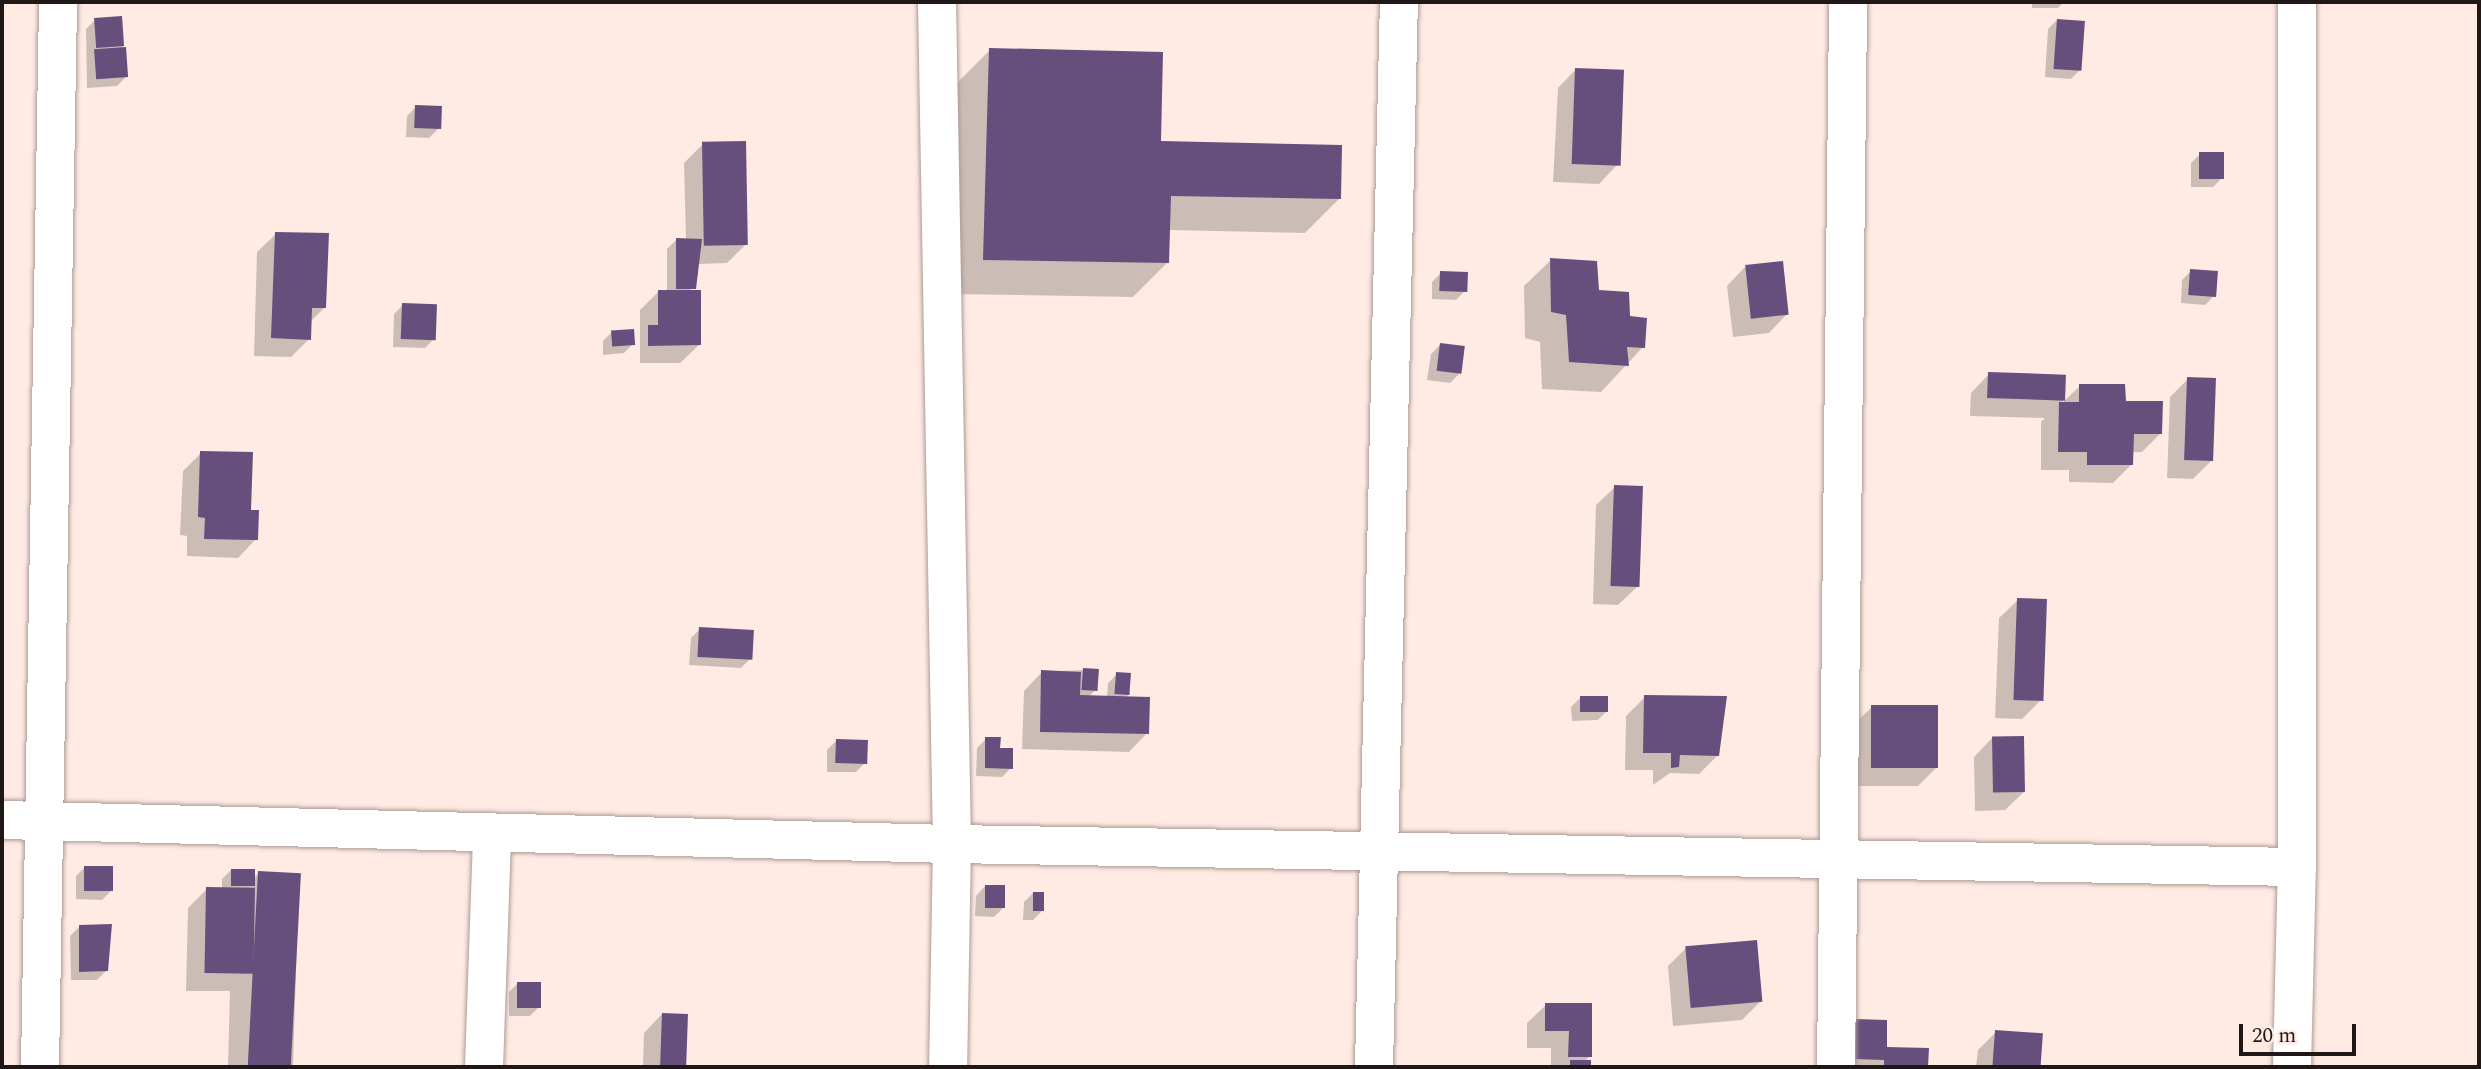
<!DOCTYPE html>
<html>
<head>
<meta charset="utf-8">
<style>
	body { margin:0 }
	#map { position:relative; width:2481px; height:1069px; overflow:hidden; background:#ffebe4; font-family:Spectral,serif }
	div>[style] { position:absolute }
	.shadow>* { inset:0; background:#0003 }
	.building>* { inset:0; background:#674f7d; transform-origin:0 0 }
	.roads { filter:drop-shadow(0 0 2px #ac9a94) drop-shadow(0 0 2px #ac9a94) }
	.street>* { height:38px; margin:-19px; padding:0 19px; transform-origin:19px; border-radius:19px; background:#fff }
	span { translate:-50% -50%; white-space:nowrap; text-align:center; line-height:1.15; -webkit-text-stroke:7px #ffebe4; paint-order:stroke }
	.frame { position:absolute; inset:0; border:4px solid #1f1816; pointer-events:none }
	.scale { position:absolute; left:2239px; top:1024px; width:117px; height:32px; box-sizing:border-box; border:4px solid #1f1816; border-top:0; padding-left:9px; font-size:21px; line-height:24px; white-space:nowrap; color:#1f1816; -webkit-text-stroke:5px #ffebe4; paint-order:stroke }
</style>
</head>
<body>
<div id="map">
	<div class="shadow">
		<i style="clip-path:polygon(2032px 2px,2064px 2px,2058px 8px,2032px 8px)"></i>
		<i style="clip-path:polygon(120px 18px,126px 77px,117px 86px,87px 88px,86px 29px,95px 20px)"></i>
		<i style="clip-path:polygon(2057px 20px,2080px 70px,2071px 79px,2045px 77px,2048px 29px)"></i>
		<i style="clip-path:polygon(990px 50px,1159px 142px,1339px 199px,1305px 233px,1168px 230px,1167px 263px,1133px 297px,950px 294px,956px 84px)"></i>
		<i style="clip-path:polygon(1576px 69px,1617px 165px,1599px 184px,1553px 182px,1558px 88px)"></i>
		<i style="clip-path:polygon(416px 107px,438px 129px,429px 138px,406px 137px,407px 116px)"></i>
		<i style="clip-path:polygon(703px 144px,746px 244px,727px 263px,699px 264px,694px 269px,690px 292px,699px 345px,680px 363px,640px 363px,640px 310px,658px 292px,667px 292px,667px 249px,676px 240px,686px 240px,684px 163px)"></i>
		<i style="clip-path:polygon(2200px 154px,2222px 178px,2213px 187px,2191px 187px,2191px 163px)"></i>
		<i style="clip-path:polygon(276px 234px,324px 308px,310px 322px,309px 339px,291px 357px,254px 356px,257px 252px)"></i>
		<i style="clip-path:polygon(1551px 260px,1628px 318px,1643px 347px,1601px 392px,1542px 389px,1540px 342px,1525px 338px,1524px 286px)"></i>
		<i style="clip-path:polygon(1745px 267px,1787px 314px,1769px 333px,1733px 337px,1727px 286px)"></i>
		<i style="clip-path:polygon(2191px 271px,2214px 296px,2205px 305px,2181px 303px,2182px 280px)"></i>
		<i style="clip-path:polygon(1441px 273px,1465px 291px,1456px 300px,1432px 299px,1432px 282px)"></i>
		<i style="clip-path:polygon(403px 305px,434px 339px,425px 348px,393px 347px,394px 314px)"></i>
		<i style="clip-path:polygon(612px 332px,633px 344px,624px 353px,603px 355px,603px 341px)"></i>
		<i style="clip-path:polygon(1440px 345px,1459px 374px,1450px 383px,1427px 380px,1431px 354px)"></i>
		<i style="clip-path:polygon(1989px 374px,2064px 377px,2062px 403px,2080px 386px,2124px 403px,2160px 434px,2142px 452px,2132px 452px,2132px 464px,2113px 483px,2069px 482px,2069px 470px,2041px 470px,2041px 422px,2045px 418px,1970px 416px,1971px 393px)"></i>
		<i style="clip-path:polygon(2188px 379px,2212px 460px,2193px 479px,2167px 478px,2170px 397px)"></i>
		<i style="clip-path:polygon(201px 453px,249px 512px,256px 539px,238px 558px,187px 556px,187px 536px,180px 535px,183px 471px)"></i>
		<i style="clip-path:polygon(1615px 487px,1637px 587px,1618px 605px,1593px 604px,1596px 505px)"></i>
		<i style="clip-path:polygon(2018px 600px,2041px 700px,2022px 719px,1995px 718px,1999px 618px)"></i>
		<i style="clip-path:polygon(700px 629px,750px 659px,741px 668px,689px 665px,691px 638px)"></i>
		<i style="clip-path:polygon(1083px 670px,1096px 689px,1089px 697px,1107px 697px,1108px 683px,1117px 674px,1129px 694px,1125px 698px,1147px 733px,1129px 752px,1022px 749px,1024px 691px,1042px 672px)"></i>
		<i style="clip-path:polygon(1645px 697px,1718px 755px,1699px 774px,1670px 773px,1653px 785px,1653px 770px,1625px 770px,1626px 716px)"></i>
		<i style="clip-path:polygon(1580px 698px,1607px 711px,1598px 720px,1572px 721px,1571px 707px)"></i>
		<i style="clip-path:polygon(1872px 707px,1936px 768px,1918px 786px,1852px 786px,1853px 725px)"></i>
		<i style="clip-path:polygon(1992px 738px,2024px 792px,2005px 810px,1975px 811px,1974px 757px)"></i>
		<i style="clip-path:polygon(986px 739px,1011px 768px,1002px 777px,976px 776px,977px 748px)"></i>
		<i style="clip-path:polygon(836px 741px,865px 763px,856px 772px,827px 772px,827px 750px)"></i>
		<i style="clip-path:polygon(85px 867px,111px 891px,102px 900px,76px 899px,76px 876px)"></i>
		<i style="clip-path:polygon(231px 870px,253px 879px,259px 873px,299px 874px,293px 1067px,228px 1067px,230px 991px,186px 991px,188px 908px,207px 889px,222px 889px,222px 879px)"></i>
		<i style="clip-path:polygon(985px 886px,1003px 908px,994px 917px,975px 916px,976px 896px)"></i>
		<i style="clip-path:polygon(1033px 893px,1042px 911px,1033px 920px,1023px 920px,1024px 902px)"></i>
		<i style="clip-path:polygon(110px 926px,106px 971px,97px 980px,71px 980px,70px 936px,79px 927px)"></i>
		<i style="clip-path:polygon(1686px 948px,1760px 1002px,1742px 1020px,1673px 1026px,1668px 966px)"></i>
		<i style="clip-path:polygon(518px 983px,539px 1007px,530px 1016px,509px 1016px,509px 992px)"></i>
		<i style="clip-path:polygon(1546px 1005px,1591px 1005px,1590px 1056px,1585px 1061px,1589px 1067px,1551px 1067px,1551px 1048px,1527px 1048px,1527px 1023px)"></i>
		<i style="clip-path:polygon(662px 1014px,686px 1015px,685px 1067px,643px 1067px,644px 1033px)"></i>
		<i style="clip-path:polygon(1857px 1020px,1885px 1049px,1927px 1050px,1927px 1067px,1838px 1067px,1839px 1039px)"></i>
		<i style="clip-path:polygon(1996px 1032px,2041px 1035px,2039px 1067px,1976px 1067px,1978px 1050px)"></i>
	</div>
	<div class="building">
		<i style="left:122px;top:16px;width:30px;height:28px;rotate:86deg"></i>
		<i style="left:2057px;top:19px;width:28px;height:50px;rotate:4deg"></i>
		<i style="left:126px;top:47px;width:30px;height:32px;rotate:86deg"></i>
		<i style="clip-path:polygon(989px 48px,1163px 52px,1161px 141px,1342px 145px,1341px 199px,1171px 196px,1169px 263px,983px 260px)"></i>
		<i style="left:1575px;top:68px;width:49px;height:96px;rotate:2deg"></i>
		<i style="left:415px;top:105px;width:27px;height:23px;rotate:2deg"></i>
		<i style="left:746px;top:141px;width:104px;height:44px;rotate:89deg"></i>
		<i style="left:2199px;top:152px;width:25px;height:27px"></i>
		<i style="clip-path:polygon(275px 232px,329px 233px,326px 308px,312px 308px,311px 340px,271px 338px)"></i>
		<i style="clip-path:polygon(676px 238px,702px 239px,696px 289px,676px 289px)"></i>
		<i style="clip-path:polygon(1550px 258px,1597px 261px,1599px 290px,1629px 292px,1630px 316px,1647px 318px,1645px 348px,1627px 347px,1629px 366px,1569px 362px,1566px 315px,1551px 312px)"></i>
		<i style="left:1783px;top:261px;width:54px;height:38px;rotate:84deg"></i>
		<i style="left:2190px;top:269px;width:28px;height:26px;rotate:4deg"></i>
		<i style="left:1440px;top:271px;width:28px;height:20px;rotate:2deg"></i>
		<i style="clip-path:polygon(658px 290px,701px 290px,701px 345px,648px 346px,648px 325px,658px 325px)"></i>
		<i style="left:402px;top:303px;width:35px;height:36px;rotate:2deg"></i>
		<i style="left:634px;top:329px;width:16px;height:23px;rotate:86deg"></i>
		<i style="left:1440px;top:343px;width:25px;height:28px;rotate:7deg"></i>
		<i style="left:1988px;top:372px;width:78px;height:26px;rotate:2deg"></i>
		<i style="left:2187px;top:377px;width:29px;height:83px;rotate:2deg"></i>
		<i style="clip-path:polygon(2079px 384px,2125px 384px,2126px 401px,2163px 401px,2162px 434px,2134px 434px,2133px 465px,2087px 465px,2087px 452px,2058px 452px,2059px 402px,2079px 402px)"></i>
		<i style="clip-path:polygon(200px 451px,253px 452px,251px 510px,259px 510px,258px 540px,204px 539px,205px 518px,198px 517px)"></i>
		<i style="left:1614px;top:485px;width:29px;height:101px;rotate:2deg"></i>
		<i style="left:2017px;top:598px;width:30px;height:102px;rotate:2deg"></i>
		<i style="left:699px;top:627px;width:55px;height:30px;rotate:3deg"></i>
		<i style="left:1083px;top:668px;width:16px;height:22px;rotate:4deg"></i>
		<i style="clip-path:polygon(1041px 670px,1081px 672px,1080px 695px,1150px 697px,1149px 734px,1040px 732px)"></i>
		<i style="left:1116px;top:672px;width:15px;height:22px;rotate:4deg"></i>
		<i style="clip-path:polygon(1644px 695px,1727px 696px,1719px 756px,1680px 755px,1679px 767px,1671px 768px,1671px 753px,1643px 753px)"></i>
		<i style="left:1608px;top:696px;width:16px;height:28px;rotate:90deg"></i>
		<i style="left:1871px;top:705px;width:67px;height:63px"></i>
		<i style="left:2024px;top:736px;width:56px;height:32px;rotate:89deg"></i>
		<i style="clip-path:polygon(985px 737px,1001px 737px,1000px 748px,1013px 748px,1013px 769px,985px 768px)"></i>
		<i style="left:836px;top:739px;width:32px;height:24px;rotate:2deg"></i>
		<i style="left:84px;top:866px;width:29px;height:25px"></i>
		<i style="left:231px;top:869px;width:24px;height:17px"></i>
		<i style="left:258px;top:871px;width:43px;height:196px;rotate:3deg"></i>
		<i style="left:985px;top:885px;width:20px;height:23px"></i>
		<i style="left:206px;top:887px;width:49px;height:86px;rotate:1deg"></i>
		<i style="left:1033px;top:892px;width:11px;height:19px"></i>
		<i style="clip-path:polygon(112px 924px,108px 971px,79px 972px,79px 925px)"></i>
		<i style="left:1757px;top:940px;width:62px;height:72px;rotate:85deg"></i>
		<i style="left:517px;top:982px;width:24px;height:26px"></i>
		<i style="clip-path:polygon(1545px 1003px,1592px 1003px,1592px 1057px,1568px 1057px,1569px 1031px,1545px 1031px)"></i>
		<i style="left:662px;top:1013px;width:26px;height:54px;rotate:2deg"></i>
		<i style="clip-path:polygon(1856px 1019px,1887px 1020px,1887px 1047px,1929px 1048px,1928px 1067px,1884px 1067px,1884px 1060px,1855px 1059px)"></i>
		<i style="left:1995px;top:1030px;width:48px;height:37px;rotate:4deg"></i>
		<i style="left:1570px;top:1060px;width:21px;height:7px"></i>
	</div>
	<div class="roads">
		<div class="street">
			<i style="left:937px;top:2px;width:842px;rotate:88.98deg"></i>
			<i style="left:952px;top:844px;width:223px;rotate:91deg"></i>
			<i style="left:2px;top:820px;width:950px;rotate:1.45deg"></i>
			<i style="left:952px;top:844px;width:1345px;rotate:0.98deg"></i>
			<i style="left:40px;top:1067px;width:1065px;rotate:-89.03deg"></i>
			<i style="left:484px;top:1067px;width:234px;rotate:-88deg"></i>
			<i style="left:1374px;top:1067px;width:1065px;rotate:-88.66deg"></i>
			<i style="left:1836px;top:1067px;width:1065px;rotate:-89.35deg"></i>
			<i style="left:2292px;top:1067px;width:200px;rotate:-88.6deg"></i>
			<i style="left:2297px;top:867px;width:865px;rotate:-90deg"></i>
		</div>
	</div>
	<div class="frame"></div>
	<div class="scale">20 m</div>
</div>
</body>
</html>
